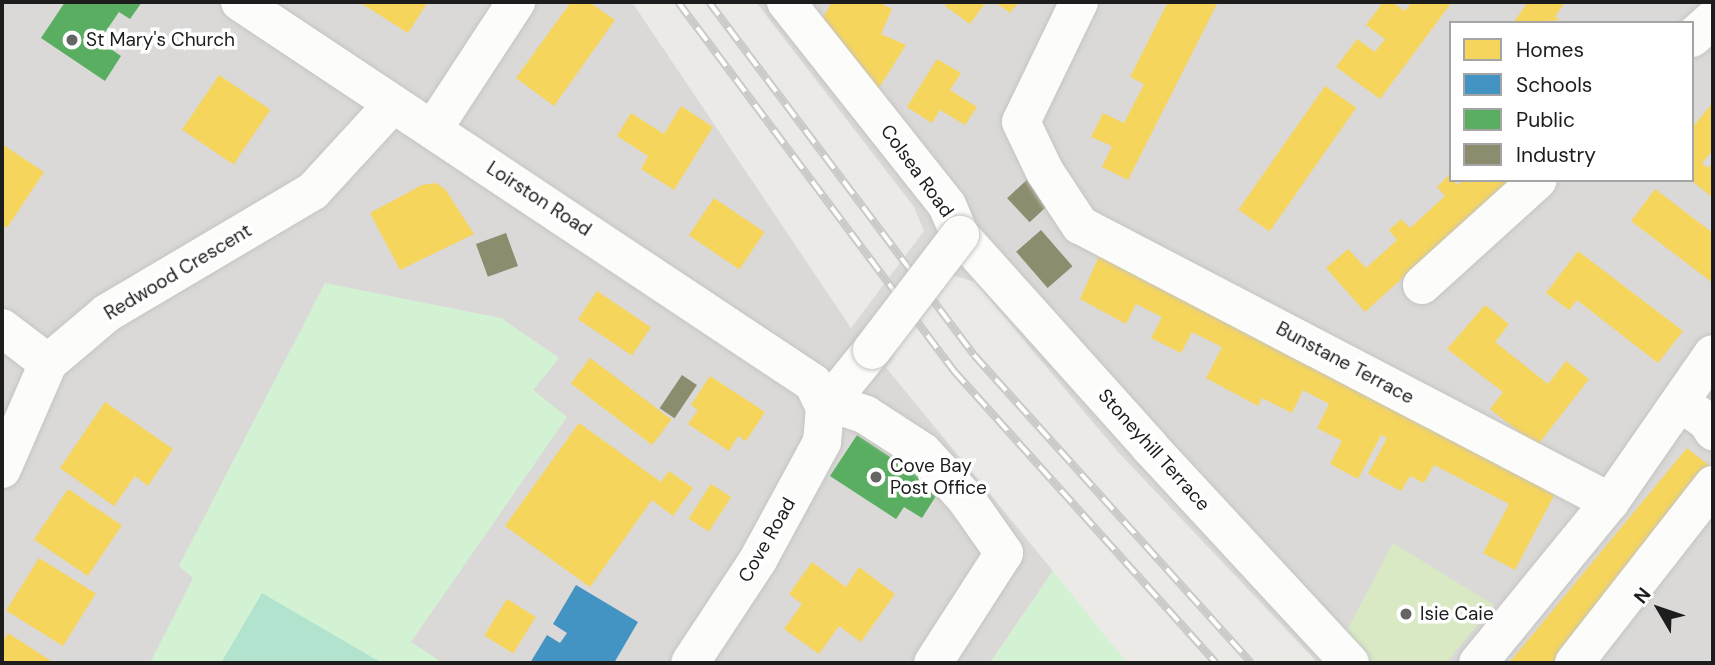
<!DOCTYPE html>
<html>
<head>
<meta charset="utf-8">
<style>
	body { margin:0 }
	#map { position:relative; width:1715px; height:665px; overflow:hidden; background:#ebeae6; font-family:"DM Sans",sans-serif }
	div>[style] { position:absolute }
	.residential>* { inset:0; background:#dad9d7 }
	.grass>* { inset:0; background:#d8e9c4 }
	.park>* { inset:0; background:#d3f2d4 }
	.pitch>* { inset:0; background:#b1e3ce }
	.homes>* { inset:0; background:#f6d55c; transform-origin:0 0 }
	.schools>* { inset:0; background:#4393c3 }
	.public>* { inset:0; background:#5aae61 }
	.industry>* { inset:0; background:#8c8c6e; transform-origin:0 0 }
	.roads { filter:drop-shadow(0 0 2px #c4c4c2) drop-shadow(0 0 2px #c4c4c2) }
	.minor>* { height:38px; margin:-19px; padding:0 19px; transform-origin:19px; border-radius:19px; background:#fcfcfb }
	.rail>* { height:8px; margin-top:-4px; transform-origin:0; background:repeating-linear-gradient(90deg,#fff 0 16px,#cacac9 0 32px); box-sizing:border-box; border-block:2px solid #cacac9 }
	.bridges { filter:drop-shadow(0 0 2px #c4c4c2) drop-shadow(0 0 2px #c4c4c2) }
	.minor-bridge>* { height:38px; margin:-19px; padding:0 19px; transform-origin:19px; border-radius:19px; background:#fcfcfb }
	.dots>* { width:19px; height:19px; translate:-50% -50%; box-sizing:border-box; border:4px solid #fff; border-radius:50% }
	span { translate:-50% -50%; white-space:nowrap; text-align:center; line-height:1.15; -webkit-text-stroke:7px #fff; paint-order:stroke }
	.poi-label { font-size:19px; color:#1d1d1d }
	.left { translate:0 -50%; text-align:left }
	.street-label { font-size:19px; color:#1d1d1d }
	.frame { position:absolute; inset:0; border:4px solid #1d1d1d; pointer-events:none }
	.legend { position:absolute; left:1449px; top:21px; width:245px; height:161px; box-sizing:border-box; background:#fff; border:2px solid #a5a5a5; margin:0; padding:9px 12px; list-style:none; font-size:21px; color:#1d1d1d }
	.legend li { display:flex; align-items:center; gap:14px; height:35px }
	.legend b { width:35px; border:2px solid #a5a5a5 }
	.north { position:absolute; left:1624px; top:574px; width:70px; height:70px; -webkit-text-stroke:5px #fff; paint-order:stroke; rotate:309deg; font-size:19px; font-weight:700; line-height:28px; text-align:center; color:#1d1d1d }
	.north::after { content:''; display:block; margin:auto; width:24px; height:32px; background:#1d1d1d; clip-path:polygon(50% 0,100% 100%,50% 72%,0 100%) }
</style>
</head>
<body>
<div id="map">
	<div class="residential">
		<i style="clip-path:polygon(evenodd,2px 2px,632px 2px,851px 328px,924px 231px,914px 207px,756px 2px,1713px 2px,1713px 663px,1318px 663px,1118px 452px,975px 282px,952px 275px,883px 364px,1053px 571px,990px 663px,2px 663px,2px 2px,1451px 23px,1692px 23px,1692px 180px,1451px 180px,1451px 23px)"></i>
	</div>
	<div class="grass">
		<i style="clip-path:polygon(1393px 543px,1494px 605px,1446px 663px,1372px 663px,1345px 634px)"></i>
	</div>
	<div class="park">
		<i style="clip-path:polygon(325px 283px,501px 318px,559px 358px,533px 390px,567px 417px,411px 642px,443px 663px,150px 663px,193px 578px,179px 566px)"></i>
		<i style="clip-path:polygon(1053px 571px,1127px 663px,990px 663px)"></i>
	</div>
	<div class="pitch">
		<i style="clip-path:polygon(262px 593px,382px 663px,221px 663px)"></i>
	</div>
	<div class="homes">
		<i style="clip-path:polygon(359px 2px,428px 2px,408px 33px)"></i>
		<i style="clip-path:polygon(571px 2px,589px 2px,615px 20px,554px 106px,516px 78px)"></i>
		<i style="clip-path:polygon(832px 2px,878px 2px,892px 9px,881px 34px,906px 45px,877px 91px,819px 24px)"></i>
		<i style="clip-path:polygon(948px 2px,986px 2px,970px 24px,945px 6px)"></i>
		<i style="clip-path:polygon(995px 2px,1019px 2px,1010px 13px)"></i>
		<i style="clip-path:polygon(1168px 2px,1218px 2px,1128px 180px,1102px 167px,1112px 146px,1091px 137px,1103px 113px,1124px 123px,1144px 84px,1130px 77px)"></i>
		<i style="clip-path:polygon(1383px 2px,1392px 2px,1405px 11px,1412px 2px,1452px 2px,1380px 99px,1336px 67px,1357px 39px,1375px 52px,1385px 39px,1366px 25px)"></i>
		<i style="clip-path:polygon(1528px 2px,1565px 2px,1555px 17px,1561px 20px,1513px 23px)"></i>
		<i style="clip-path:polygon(937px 59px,961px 73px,950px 90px,977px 107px,965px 125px,940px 110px,932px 123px,907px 107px)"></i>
		<i style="left:219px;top:75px;width:62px;height:66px;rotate:34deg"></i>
		<i style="left:1325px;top:86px;width:38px;height:151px;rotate:35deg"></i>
		<i style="clip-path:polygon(1713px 102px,1713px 150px,1702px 163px,1708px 168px,1713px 162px,1713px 198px,1692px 181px,1692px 128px)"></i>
		<i style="clip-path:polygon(681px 106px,713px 127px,674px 190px,641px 169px,648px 156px,617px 136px,631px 113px,664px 134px)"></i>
		<i style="clip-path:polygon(2px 144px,44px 172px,7px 228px,2px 224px)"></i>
		<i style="clip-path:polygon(1449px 175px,1458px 185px,1463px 180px,1510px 180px,1365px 312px,1326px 268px,1348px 249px,1366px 268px,1397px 240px,1389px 230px,1401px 219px,1410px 228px,1445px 196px,1437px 187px)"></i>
		<i style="clip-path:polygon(436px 183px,445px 189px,474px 234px,400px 270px,370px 213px,422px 185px)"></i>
		<i style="clip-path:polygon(1655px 189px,1713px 233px,1713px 283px,1631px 221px)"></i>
		<i style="left:714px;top:198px;width:61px;height:45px;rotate:34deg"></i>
		<i style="clip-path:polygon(1102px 249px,1558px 488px,1515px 570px,1483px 553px,1509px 504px,1434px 465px,1424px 483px,1410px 476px,1401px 491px,1368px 474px,1387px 438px,1381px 435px,1358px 479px,1330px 464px,1342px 441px,1317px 428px,1329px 404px,1303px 390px,1292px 413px,1262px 398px,1258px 406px,1206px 378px,1222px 347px,1192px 332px,1181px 353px,1151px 338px,1162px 317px,1136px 304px,1126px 324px,1080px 299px)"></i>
		<i style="clip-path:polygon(1578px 251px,1683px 331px,1658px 363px,1577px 300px,1569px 310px,1546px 293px)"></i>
		<i style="left:597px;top:291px;width:65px;height:34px;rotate:34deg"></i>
		<i style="clip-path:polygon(1485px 305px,1509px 324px,1495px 342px,1548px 384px,1566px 361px,1589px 379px,1537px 446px,1490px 409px,1503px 392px,1447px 349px)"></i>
		<i style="left:590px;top:358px;width:102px;height:32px;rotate:37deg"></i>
		<i style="clip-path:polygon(710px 376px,765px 412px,746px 441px,738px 436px,729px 451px,688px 424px,698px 410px,691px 405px)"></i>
		<i style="clip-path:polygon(105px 402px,173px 449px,148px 486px,135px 476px,114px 506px,60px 468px)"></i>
		<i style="clip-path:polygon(579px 423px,661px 482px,669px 471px,693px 488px,673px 516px,652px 500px,590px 587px,505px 526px)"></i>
		<i style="clip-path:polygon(1687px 448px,1711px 467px,1556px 659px,1552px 663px,1509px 663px)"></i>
		<i style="left:711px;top:484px;width:24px;height:41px;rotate:33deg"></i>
		<i style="left:68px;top:489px;width:65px;height:61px;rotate:34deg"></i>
		<i style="left:39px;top:558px;width:67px;height:62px;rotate:32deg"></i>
		<i style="clip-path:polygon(812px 562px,846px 587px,859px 567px,895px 594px,861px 642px,839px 626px,819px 654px,784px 629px,802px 604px,789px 594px)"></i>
		<i style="left:507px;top:599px;width:34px;height:43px;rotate:32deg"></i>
		<i style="clip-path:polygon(8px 633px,54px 663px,2px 663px,2px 643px)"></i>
	</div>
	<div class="schools">
		<i style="clip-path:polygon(576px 585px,638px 622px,614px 663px,604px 661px,603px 663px,530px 663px,547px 635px,560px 643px,567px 633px,553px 624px)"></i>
	</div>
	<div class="public">
		<i style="clip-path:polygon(65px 2px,142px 2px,130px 19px,119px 12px,99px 41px,121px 56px,105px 81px,41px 38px)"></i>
		<i style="clip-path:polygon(857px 435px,922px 478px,918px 484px,936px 496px,922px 518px,904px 507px,896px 519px,830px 476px)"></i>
	</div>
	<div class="industry">
		<i style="left:1032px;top:175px;width:33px;height:34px;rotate:47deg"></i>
		<i style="left:1041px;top:230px;width:48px;height:33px;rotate:49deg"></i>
		<i style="left:506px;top:233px;width:35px;height:32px;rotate:70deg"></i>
		<i style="left:682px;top:375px;width:18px;height:40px;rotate:34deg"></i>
	</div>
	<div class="roads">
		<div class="minor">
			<i style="left:240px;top:2px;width:688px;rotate:33.62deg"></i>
			<i style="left:813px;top:383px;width:28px;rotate:64deg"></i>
			<i style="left:825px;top:408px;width:34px;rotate:95deg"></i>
			<i style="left:822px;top:442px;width:134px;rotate:118.5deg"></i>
			<i style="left:758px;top:560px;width:123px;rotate:123.4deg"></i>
			<i style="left:786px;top:2px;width:259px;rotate:51.6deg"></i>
			<i style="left:947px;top:205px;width:33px;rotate:67deg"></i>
			<i style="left:960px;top:235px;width:283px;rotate:48.1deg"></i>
			<i style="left:1149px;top:446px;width:296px;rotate:47.2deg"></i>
			<i style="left:1079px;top:2px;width:133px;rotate:115.8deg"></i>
			<i style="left:1021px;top:122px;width:55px;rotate:64.4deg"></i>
			<i style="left:1045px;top:172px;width:64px;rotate:56.6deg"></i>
			<i style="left:1080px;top:225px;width:598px;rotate:27.59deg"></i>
			<i style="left:1692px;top:38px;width:28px;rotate:-42deg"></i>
			<i style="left:433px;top:129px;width:152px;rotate:-56.8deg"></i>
			<i style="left:1422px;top:285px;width:156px;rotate:-42.2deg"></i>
			<i style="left:2px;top:328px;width:58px;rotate:37.3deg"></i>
			<i style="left:1681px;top:403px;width:32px;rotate:35deg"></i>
			<i style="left:1707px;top:421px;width:12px;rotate:59deg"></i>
			<i style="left:825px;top:408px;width:21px"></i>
			<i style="left:846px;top:408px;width:21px;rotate:19deg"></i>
			<i style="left:866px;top:415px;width:68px;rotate:33deg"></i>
			<i style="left:923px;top:452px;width:64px;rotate:47.5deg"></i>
			<i style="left:966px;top:499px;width:66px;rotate:54.9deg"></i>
			<i style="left:1004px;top:553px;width:131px;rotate:122.8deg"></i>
			<i style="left:825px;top:408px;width:75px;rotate:-51deg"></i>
			<i style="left:2px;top:469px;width:116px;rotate:-66.5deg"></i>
			<i style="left:48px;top:363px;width:77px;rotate:-40.3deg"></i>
			<i style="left:107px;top:313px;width:239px;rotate:-30.6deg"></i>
			<i style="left:313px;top:191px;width:118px;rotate:-47.4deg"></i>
			<i style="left:1478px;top:663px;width:208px;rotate:-50.7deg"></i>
			<i style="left:1610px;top:502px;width:180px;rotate:-55.2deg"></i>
			<i style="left:1574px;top:663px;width:226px;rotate:-52deg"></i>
		</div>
	</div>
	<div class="rail">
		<i style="left:678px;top:2px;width:461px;rotate:53.2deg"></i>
		<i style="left:954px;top:371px;width:392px;rotate:48.1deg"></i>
		<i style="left:709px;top:2px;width:441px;rotate:53.1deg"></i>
		<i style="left:974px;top:355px;width:414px;rotate:48deg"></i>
	</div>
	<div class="bridges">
		<div class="minor-bridge">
			<i style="left:872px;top:350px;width:145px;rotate:-52.6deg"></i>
		</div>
	</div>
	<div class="dots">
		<i style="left:72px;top:40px;background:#656563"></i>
		<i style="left:876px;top:477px;background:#656563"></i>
		<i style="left:1406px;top:614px;background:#656563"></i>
	</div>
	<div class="poi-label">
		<span class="left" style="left:86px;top:40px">St Mary's Church</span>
		<span class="left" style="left:890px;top:477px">Cove Bay<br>Post Office</span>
		<span class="left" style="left:1420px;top:614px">Isie Caie</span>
	</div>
	<div class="street-label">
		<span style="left:917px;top:171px;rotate:54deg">Colsea Road</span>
		<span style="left:539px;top:199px;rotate:33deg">Loirston Road</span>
		<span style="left:178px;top:272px;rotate:-31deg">Redwood Crescent</span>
		<span style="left:1345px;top:363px;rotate:28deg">Bunstane Terrace</span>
		<span style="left:1154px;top:450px;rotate:48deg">Stoneyhill Terrace</span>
		<span style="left:767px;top:540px;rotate:-60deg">Cove Road</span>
	</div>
	<div class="frame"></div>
	<ul class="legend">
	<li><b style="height:19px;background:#f6d55c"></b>Homes</li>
	<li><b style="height:19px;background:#4393c3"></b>Schools</li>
	<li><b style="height:19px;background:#5aae61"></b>Public</li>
	<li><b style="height:19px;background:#8c8c6e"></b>Industry</li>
	</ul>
	<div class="north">N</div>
</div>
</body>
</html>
